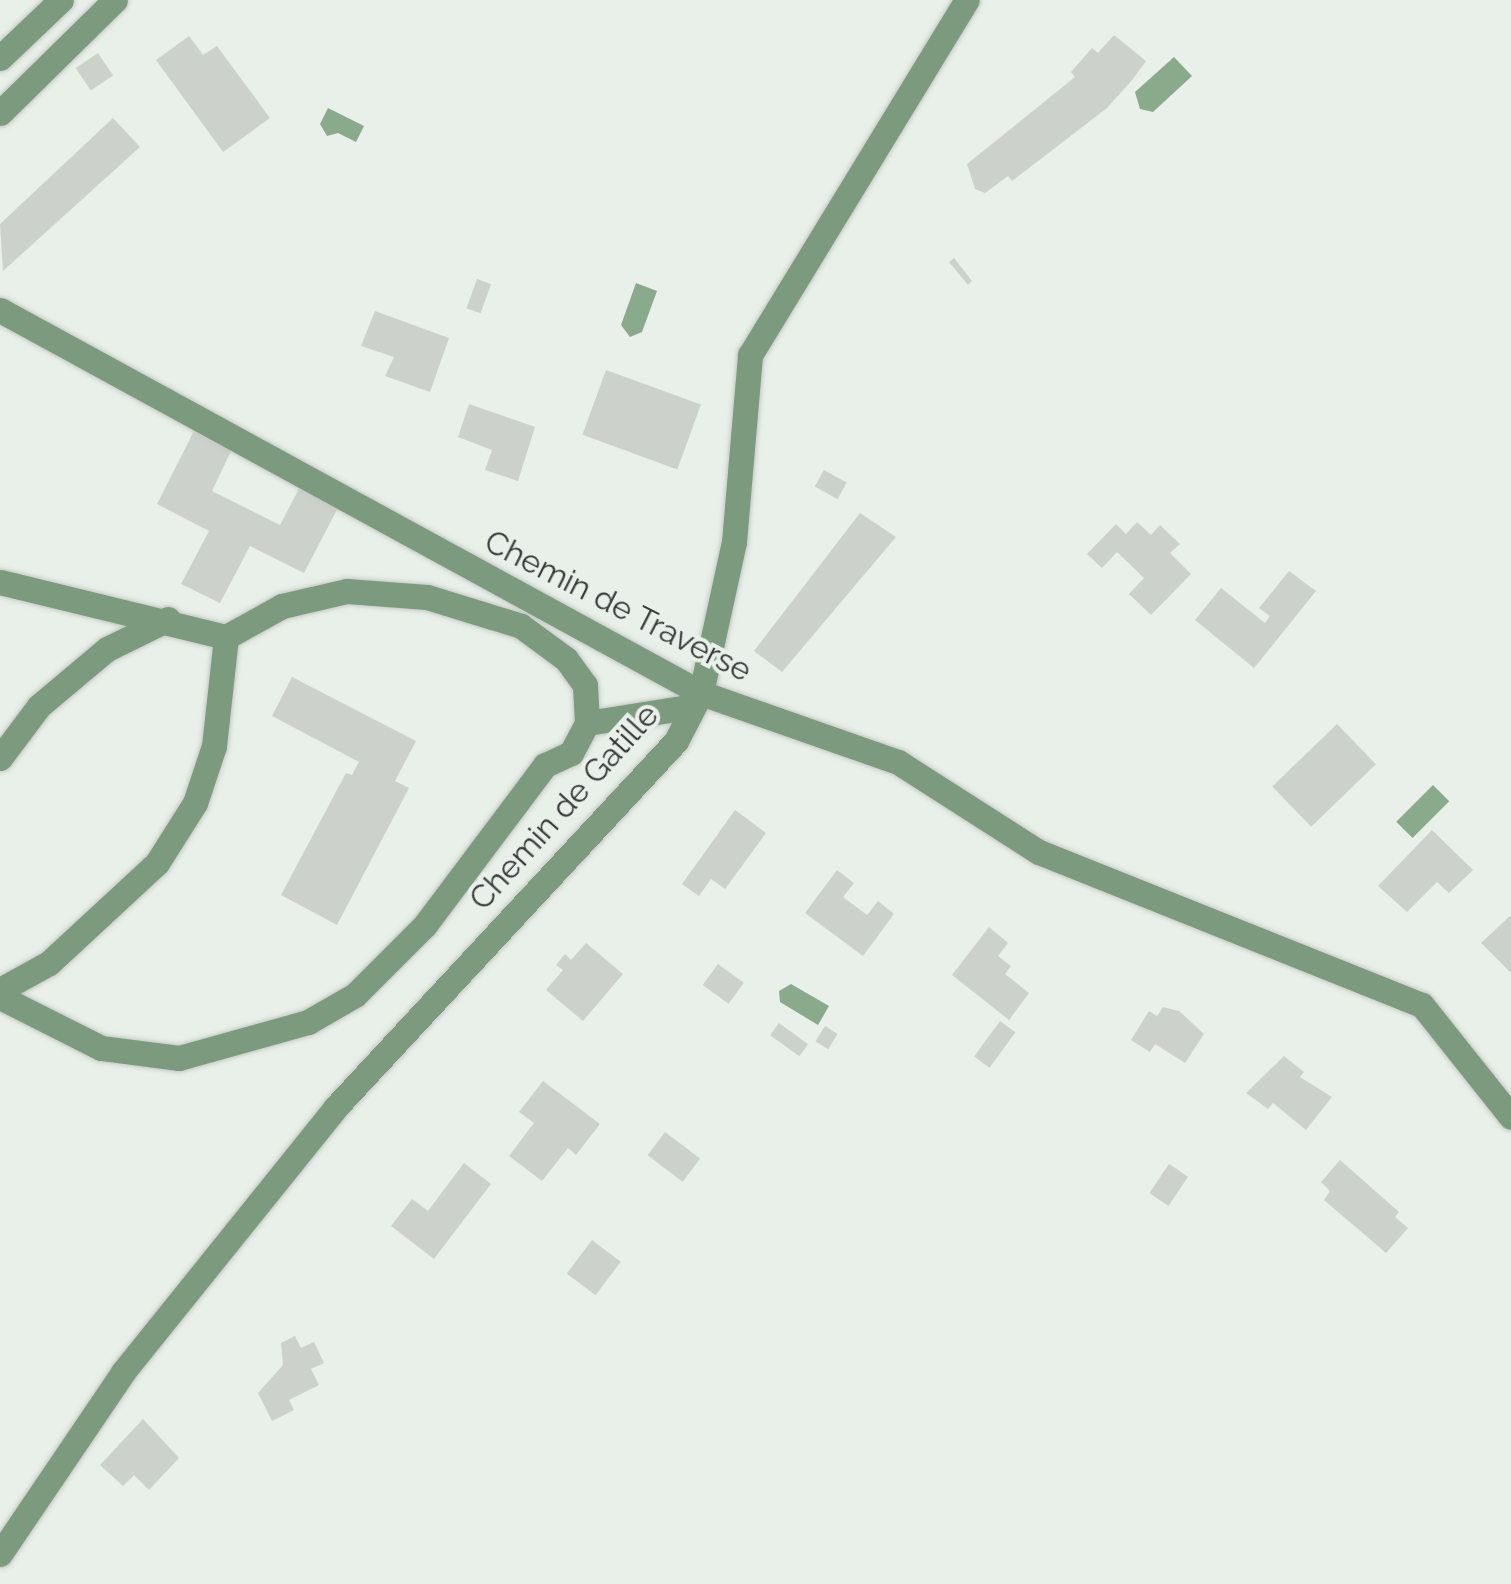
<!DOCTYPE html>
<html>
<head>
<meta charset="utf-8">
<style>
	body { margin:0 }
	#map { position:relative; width:1511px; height:1584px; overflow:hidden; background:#e9efe9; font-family:Raleway,sans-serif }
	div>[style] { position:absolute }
	.water>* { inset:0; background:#89ab8c; transform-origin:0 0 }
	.building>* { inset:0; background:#ccd1cc; transform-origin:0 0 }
	.roads { filter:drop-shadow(0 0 2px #c5cac5) drop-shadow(0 0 2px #c5cac5) }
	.minor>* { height:25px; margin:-12.5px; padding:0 12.5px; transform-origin:12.5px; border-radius:12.5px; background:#7c9a7e }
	span { translate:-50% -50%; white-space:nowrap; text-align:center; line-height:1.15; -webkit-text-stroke:8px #e9efe9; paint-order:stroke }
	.street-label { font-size:32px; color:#363836 }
</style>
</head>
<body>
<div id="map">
	<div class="water">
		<i style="clip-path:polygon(1174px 57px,1192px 76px,1153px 112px,1140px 109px,1135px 92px)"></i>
		<i style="clip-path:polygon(328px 108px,364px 126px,356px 142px,338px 133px,327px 136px,320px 124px)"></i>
		<i style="clip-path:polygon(636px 283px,657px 291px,642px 332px,630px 337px,621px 325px)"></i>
		<i style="left:1433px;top:785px;width:23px;height:52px;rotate:45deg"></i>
		<i style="clip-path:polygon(791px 984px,829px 1006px,818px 1025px,780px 1002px,779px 991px)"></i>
	</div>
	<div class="building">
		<i style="clip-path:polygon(1114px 35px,1146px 61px,1133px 79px,1107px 108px,1012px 181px,1008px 176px,985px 193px,975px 189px,967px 164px,1075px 77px,1071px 72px,1092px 48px,1098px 53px)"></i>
		<i style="clip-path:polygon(189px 36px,203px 55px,217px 46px,270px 118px,223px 152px,156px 60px)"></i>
		<i style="left:98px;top:53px;width:27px;height:27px;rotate:56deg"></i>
		<i style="clip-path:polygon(113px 118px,140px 147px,3px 271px,0 224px)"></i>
		<i style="clip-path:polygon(954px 258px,972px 281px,968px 285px,949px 262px)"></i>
		<i style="left:477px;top:279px;width:15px;height:31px;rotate:20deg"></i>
		<i style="clip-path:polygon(375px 311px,449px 338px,430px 392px,385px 376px,394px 357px,361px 346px)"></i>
		<i style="left:606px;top:370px;width:101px;height:69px;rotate:20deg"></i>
		<i style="clip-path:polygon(469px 404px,535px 427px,518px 481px,485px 470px,492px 450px,458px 437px)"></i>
		<i style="clip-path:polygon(195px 429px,233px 447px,212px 491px,280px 525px,302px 483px,341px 502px,304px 573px,250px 546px,220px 603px,181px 584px,209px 531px,157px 504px)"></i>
		<i style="left:824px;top:470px;width:26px;height:19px;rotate:29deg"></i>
		<i style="clip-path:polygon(860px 513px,896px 537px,782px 672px,754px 651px)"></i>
		<i style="clip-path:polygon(1137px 522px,1151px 535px,1160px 525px,1180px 544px,1170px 553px,1191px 574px,1151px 615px,1129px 594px,1144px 578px,1117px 552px,1102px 568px,1087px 554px,1116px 524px,1126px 534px)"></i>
		<i style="clip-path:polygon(1289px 571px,1316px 591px,1254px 668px,1195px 620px,1221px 588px,1265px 623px,1270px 616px,1259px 608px)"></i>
		<i style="clip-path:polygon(292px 677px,416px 741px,395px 781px,409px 788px,337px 925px,281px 895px,346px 773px,352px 775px,359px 762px,272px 716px)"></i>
		<i style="left:1337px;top:724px;width:56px;height:90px;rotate:46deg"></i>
		<i style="clip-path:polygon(735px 810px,766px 833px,725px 889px,711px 879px,699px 896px,682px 884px)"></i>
		<i style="clip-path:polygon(1432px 830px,1473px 870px,1449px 893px,1437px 882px,1407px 912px,1378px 886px)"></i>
		<i style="clip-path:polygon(837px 870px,854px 883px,843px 897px,867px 915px,878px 901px,894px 914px,863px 956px,805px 913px)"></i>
		<i style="clip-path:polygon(1511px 915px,1511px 973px,1481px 943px)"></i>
		<i style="clip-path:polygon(989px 927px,1008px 943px,998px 956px,1011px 966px,1005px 974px,1029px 993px,1009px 1020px,952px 975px)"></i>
		<i style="clip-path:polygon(586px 943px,623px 974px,583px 1021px,546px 990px,563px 970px,556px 965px,565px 954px,571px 960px)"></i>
		<i style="left:718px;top:964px;width:32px;height:26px;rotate:36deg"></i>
		<i style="clip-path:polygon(1163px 1007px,1179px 1011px,1204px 1034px,1185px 1063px,1155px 1044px,1150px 1052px,1131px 1040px,1149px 1011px,1157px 1016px)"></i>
		<i style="left:1000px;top:1021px;width:19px;height:44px;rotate:36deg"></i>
		<i style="left:779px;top:1023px;width:36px;height:15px;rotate:36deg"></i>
		<i style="left:825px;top:1026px;width:15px;height:18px;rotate:32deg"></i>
		<i style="clip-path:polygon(1284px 1056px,1304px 1072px,1300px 1077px,1332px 1097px,1306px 1130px,1273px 1103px,1268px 1109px,1246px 1093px)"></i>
		<i style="clip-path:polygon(543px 1081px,600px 1124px,576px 1155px,568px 1148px,542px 1181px,509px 1156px,534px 1123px,519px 1112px)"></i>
		<i style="left:665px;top:1132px;width:44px;height:29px;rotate:37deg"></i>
		<i style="clip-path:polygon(1340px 1160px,1399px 1212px,1395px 1217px,1408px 1228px,1386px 1253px,1324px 1200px,1330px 1191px,1321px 1182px)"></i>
		<i style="clip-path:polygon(464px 1163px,491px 1184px,434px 1259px,391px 1226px,412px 1199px,428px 1211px)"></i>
		<i style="left:1169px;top:1164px;width:23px;height:35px;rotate:34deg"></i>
		<i style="left:592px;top:1240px;width:36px;height:42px;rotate:37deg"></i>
		<i style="clip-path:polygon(295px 1336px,301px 1348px,314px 1342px,324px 1363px,311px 1369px,319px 1385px,289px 1400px,294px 1410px,272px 1421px,258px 1393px,283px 1365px,281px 1343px)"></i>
		<i style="clip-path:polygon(143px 1419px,179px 1458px,149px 1490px,134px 1475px,123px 1486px,100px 1465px)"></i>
	</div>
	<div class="roads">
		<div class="minor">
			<i style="left:0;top:58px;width:84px;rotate:-43.6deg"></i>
			<i style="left:0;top:113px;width:161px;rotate:-44.5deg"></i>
			<i style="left:0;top:310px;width:799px;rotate:28.65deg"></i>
			<i style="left:701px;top:693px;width:209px;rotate:19.3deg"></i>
			<i style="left:898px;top:762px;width:167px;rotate:32.6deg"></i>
			<i style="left:1039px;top:852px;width:412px;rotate:21.8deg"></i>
			<i style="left:1422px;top:1005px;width:143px;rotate:51.5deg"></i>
			<i style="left:0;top:582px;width:233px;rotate:13.7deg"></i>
			<i style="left:226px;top:637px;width:64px;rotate:-29deg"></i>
			<i style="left:282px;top:606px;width:67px;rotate:-13deg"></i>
			<i style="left:347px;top:591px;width:80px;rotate:4.3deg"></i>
			<i style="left:427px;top:597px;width:98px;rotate:17.1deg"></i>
			<i style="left:521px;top:626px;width:56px;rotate:36.3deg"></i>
			<i style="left:566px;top:659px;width:32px;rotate:54deg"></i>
			<i style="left:585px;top:685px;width:38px;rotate:87deg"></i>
			<i style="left:587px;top:723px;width:34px;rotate:118deg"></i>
			<i style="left:571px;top:753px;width:29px;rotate:155deg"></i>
			<i style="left:545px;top:765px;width:200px;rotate:126.9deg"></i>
			<i style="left:425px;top:925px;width:99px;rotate:135deg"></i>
			<i style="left:355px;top:995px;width:54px;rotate:150.1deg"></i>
			<i style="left:308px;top:1022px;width:134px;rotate:164.4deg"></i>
			<i style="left:179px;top:1058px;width:79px;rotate:-172.7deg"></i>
			<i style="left:101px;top:1048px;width:113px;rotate:-153.2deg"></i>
			<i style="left:587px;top:723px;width:108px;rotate:-9deg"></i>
			<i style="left:0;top:758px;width:65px;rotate:-53.1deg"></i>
			<i style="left:39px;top:706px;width:89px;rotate:-40deg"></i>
			<i style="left:107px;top:649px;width:68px;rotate:-26.2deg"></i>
			<i style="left:0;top:990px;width:56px;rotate:-28.9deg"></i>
			<i style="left:49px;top:963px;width:147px;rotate:-42.8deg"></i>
			<i style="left:157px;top:863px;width:71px;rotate:-57.7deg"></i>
			<i style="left:195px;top:803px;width:60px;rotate:-71.6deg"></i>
			<i style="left:214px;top:746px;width:110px;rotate:-83.7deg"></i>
			<i style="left:0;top:1554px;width:220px;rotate:-55.9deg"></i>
			<i style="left:123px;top:1372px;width:339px;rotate:-51.2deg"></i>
			<i style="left:335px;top:1108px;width:501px;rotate:-47.1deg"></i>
			<i style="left:676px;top:741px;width:54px;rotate:-62.5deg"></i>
			<i style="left:701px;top:693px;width:155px;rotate:-77.7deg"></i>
			<i style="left:734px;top:542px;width:188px;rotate:-85.1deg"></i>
			<i style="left:750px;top:355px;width:416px;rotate:-58.6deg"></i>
		</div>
	</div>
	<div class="street-label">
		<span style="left:618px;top:606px;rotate:27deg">Chemin de Traverse</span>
		<span style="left:564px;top:807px;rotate:-48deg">Chemin de Gatille</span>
	</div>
</div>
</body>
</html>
